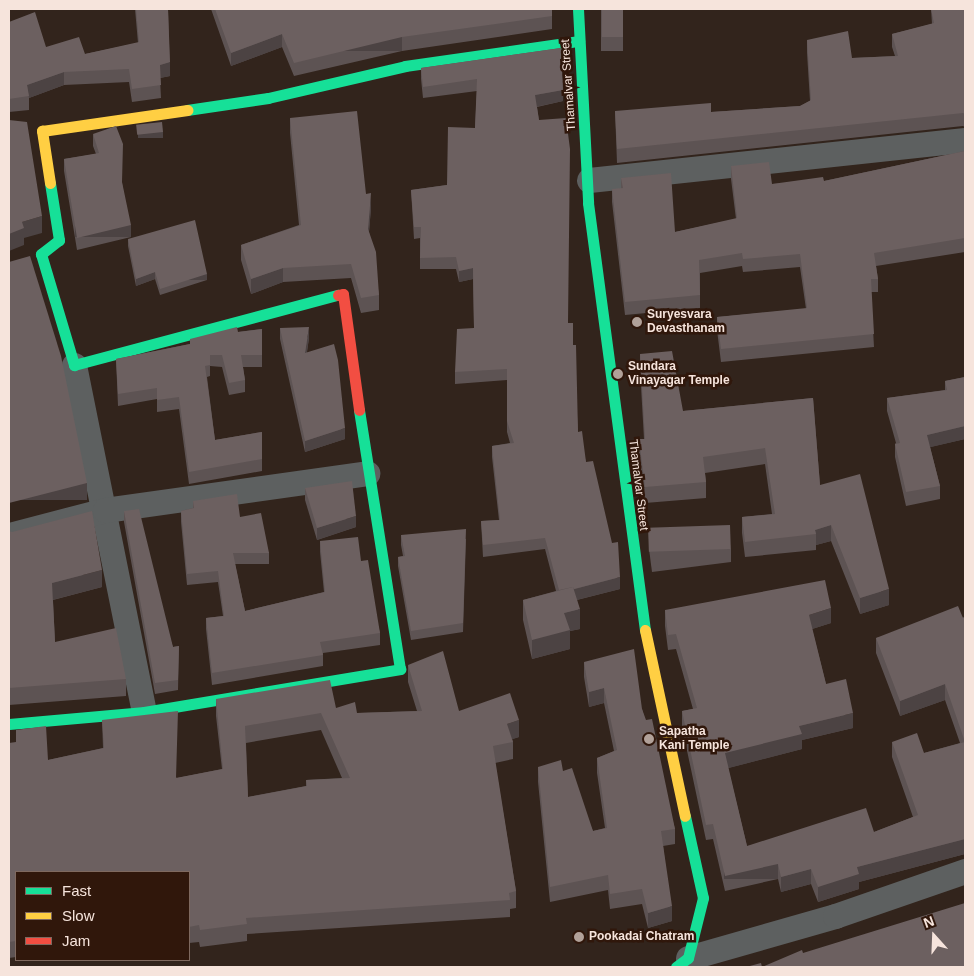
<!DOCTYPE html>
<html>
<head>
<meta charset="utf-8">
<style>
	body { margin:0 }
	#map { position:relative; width:974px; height:976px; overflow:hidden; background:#32241c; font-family:Arial,sans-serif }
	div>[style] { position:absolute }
	.street>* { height:25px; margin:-12.5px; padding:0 12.5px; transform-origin:12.5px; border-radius:12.5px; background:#5d6060 }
	.fast>* { height:11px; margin:-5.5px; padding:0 5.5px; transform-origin:5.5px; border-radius:5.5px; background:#16e098 }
	.slow>* { height:11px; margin:-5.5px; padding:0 5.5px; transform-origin:5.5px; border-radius:5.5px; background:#ffcf43 }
	.jam>* { height:11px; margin:-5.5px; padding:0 5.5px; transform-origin:5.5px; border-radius:5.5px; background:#f24e42 }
	.wall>* { inset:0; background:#5d5353; transform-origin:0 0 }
	.shaded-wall>* { inset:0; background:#4c4343; transform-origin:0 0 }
	.building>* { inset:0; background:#6c6060; transform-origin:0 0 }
	.dots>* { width:14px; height:14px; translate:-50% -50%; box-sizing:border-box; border:2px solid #30170b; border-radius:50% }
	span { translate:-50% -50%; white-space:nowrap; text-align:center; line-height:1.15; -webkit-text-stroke:5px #30170b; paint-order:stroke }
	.street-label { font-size:12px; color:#f6e4dc }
	.poi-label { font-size:12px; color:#f6e4dc; font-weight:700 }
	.left { translate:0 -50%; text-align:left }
	.frame { position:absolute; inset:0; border:10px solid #f6e4dc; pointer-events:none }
	.legend { position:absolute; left:15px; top:871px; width:175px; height:90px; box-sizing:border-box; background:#30170b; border:1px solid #7f695f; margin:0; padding:6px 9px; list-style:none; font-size:15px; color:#f6e4dc }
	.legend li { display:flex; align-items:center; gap:10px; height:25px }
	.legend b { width:25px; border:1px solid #7f695f }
	.north { position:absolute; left:909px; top:911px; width:50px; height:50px; -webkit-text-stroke:4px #30170b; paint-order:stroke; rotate:340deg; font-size:14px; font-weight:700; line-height:20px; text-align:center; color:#f6e4dc }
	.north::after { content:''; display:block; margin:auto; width:18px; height:22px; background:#f6e4dc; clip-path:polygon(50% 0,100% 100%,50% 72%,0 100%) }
</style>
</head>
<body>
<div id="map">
	<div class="street">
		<i style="left:589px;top:180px;width:378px;rotate:-6.1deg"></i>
		<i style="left:74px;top:365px;width:354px;rotate:78.6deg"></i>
		<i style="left:9px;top:535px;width:99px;rotate:-14.6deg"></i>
		<i style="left:105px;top:510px;width:265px;rotate:-8deg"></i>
		<i style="left:688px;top:958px;width:153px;rotate:-15.9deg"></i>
		<i style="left:835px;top:916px;width:138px;rotate:-19.1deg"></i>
	</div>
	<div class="fast">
		<i style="left:578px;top:9px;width:194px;rotate:87deg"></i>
		<i style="left:588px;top:203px;width:431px;rotate:82.4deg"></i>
		<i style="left:187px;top:110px;width:82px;rotate:-8.4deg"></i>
		<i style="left:268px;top:98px;width:141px;rotate:-13.1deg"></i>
		<i style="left:405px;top:66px;width:176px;rotate:-8.2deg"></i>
		<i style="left:50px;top:183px;width:58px;rotate:81deg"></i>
		<i style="left:59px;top:240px;width:23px;rotate:142deg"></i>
		<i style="left:41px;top:254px;width:116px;rotate:73.4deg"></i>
		<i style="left:74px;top:365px;width:273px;rotate:-14.9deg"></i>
		<i style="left:9px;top:724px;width:136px;rotate:-5.1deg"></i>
		<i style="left:144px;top:712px;width:260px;rotate:-9.5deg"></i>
		<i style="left:400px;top:669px;width:262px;rotate:-99deg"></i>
		<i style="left:676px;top:967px;width:15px;rotate:-37deg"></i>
		<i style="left:688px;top:958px;width:62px;rotate:-76deg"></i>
		<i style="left:703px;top:898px;width:84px;rotate:-102.4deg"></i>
	</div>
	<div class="slow">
		<i style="left:50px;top:183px;width:53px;rotate:-98.7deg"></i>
		<i style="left:42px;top:131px;width:147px;rotate:-8.2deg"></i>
		<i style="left:645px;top:630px;width:190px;rotate:77.9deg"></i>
	</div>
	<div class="jam">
		<i style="left:338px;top:295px;width:5px;rotate:-11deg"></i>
		<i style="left:343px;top:294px;width:117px;rotate:82.1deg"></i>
	</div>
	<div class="wall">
		<i style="clip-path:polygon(135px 9px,170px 9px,168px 9px,170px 76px,160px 78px,161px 98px,132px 102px,129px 82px,64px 85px,29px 98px,29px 110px,9px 112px,9px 22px,46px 47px,85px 54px,138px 43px)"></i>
		<i style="clip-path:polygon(211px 9px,552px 9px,552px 29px,402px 51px,294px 76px,282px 47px,231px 66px)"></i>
		<i style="left:601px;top:9px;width:22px;height:42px"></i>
		<i style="clip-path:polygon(931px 9px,965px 9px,965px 127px,963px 126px,617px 163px,615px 111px,711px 112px,800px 106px,810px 101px,807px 53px,807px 40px,852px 58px,895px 56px,892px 47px,892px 34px,932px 24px)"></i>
		<i style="clip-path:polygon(561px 48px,563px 101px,537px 107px,568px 323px,573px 345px,578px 432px,620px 589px,577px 600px,580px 629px,570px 631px,570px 649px,532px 659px,523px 620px,523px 600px,556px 591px,545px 549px,483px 557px,481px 521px,499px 520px,492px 457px,492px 446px,510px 443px,507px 432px,507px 380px,455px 384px,455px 372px,474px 328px,473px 279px,459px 282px,456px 269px,420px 269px,420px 238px,414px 239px,411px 190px,447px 185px,475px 128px,477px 91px,423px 98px,421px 79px,421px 68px)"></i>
		<i style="clip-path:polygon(290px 118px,366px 194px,371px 208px,369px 232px,379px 295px,379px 310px,361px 313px,351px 278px,283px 282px,251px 294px,241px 260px,241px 245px,299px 225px,290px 133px)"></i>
		<i style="clip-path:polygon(93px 134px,122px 183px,131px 237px,77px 250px,64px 171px,64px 159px,96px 154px,93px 146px)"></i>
		<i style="clip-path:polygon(965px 151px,965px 252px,876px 266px,878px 279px,878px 292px,871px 292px,874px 347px,721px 362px,717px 330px,717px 317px,806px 309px,800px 267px,743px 272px,742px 266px,700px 273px,700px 308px,625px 315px,612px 202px,612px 189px,621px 189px,621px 178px,675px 232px,736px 219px,731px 179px,731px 166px,772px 184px,824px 181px)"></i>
		<i style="clip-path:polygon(128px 239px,207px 280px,160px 295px,155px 279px,136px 286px,128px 246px)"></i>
		<i style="clip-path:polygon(280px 328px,309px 338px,307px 352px,345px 439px,305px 452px,280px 339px)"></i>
		<i style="clip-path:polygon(262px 329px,262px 367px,243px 367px,245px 380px,245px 392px,229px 395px,222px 367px,210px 366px,210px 376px,207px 377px,215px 440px,262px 432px,262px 471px,189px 484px,179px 409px,157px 412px,157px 399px,118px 406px,116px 359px,190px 344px,238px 332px)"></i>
		<i style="clip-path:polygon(640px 354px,683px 411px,813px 398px,820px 485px,889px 605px,860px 614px,831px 541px,816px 545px,816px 550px,745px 557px,742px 533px,742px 517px,772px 514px,765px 464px,705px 473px,706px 482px,706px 498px,645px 503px,639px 455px,639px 439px,644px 439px,640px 369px)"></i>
		<i style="clip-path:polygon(965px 377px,965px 439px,930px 447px,940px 486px,940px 499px,906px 506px,895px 457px,895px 444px,896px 443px,887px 411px,887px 398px,945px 390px,945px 381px)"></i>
		<i style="clip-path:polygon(305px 488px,356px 527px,317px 540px,305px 500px)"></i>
		<i style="clip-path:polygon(193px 501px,240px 517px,269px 553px,269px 564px,235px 564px,245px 611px,324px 592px,320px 552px,320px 541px,361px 561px,380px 633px,380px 645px,323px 653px,323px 666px,212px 685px,206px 629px,206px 618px,223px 616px,218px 582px,187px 585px,181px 522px,181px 511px,193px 508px)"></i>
		<i style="clip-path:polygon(124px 511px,173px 647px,179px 646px,178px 690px,155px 694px,124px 522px)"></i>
		<i style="clip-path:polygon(9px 531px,102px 587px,53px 600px,55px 642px,126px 679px,126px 696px,9px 705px)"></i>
		<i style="clip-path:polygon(401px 535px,466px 539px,463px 632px,411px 640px,398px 566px,398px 557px,403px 556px,401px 545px)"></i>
		<i style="clip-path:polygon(649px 536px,731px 549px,731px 562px,652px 572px,649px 549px)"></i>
		<i style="clip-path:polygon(665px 610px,831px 623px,812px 629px,826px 684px,853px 728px,802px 740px,802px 749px,728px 768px,747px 846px,874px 832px,913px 817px,892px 757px,892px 742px,924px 753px,960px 743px,945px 700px,900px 716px,876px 653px,876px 638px,965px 617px,965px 854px,859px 882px,859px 889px,818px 902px,811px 884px,781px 892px,778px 879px,725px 891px,713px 839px,706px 840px,682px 727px,682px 711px,693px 709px,676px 649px,668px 650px,665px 626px)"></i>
		<i style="clip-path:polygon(584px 662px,642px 709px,675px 829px,675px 844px,663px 846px,672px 921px,648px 928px,642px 904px,610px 909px,608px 890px,550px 902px,538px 782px,538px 767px,563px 771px,593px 831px,605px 828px,597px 773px,597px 758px,614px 751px,604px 703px,589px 707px,584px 677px)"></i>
		<i style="clip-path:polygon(evenodd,408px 665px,459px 711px,519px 737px,512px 739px,513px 742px,513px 759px,495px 763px,516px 891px,516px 908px,510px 909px,510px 917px,247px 934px,247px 941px,200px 947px,199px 942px,189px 943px,189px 872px,16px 872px,16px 957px,9px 958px,9px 743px,48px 760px,103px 748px,102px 720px,177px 778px,222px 769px,216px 716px,216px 699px,336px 708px,357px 713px,417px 711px,408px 682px,408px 665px,321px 730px,342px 778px,306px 780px,306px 786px,248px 797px,246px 743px,321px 730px)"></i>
	</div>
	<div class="shaded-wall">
		<i style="clip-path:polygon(282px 34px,282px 47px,231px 66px,231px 53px)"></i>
		<i style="left:402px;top:37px;width:14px;height:111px;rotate:90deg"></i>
		<i style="clip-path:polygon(170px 62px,170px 76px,160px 78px,160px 65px)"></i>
		<i style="clip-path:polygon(64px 72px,64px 85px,29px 98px,27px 85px)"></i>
		<i style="clip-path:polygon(563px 90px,563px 101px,535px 107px,535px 95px)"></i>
		<i style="left:163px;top:132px;width:6px;height:25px;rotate:90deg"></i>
		<i style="clip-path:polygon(371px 193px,371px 208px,368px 243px,368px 229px)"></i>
		<i style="clip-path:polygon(42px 216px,42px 233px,24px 238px,24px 245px,9px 251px,9px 234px,22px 222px)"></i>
		<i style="left:131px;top:225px;width:12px;height:56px;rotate:90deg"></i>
		<i style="clip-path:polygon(283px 268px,283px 282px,251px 294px,251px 279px)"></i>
		<i style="clip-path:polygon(473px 268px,473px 279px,459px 282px,459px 271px)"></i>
		<i style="clip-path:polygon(155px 272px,155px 279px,136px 286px,136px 279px)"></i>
		<i style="left:207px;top:274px;width:6px;height:49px;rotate:90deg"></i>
		<i style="clip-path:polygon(309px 327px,309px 338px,305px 364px,305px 353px)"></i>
		<i style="clip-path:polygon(965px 426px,965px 439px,927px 448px,927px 435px)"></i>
		<i style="clip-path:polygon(345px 428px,345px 439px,305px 452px,305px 441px)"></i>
		<i style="left:87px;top:483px;width:17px;height:81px;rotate:90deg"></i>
		<i style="clip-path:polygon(356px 516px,356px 527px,317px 540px,317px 528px)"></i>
		<i style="clip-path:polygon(831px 525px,831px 541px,816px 545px,816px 534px,815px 530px)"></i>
		<i style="clip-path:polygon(102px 570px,102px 587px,52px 600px,52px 583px)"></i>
		<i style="clip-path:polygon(620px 577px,620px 589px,560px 604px,560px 593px)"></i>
		<i style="clip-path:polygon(889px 589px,889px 605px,860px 614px,860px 598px)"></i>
		<i style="clip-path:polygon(831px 608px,831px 623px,809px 630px,809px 615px)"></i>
		<i style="clip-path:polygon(580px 609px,580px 629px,570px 631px,570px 649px,532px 659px,532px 640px,564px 613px)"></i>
		<i style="clip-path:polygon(945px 684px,945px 700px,900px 716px,900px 701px)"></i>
		<i style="clip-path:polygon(604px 688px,604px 703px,589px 707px,589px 692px)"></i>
		<i style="clip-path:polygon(853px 713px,853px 728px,802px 740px,802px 749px,725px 769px,725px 753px,799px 726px)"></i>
		<i style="clip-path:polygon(519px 720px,519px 737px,507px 741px,507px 724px)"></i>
		<i style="clip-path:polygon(965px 839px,965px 854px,859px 882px,859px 889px,818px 902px,818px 887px,857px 867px)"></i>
		<i style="left:778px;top:864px;width:15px;height:54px;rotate:90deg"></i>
		<i style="clip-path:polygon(811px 869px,811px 884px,781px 892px,781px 877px)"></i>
		<i style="clip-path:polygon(672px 906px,672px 921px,648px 928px,648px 913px)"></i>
	</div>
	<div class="building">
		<i style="clip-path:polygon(136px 9px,168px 9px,170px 62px,160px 65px,161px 85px,132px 89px,129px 69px,64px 72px,27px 85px,29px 96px,9px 99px,9px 22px,35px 12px,46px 47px,79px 37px,85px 54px,139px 42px)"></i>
		<i style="clip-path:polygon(215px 9px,552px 9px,552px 16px,402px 37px,294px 63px,282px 34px,231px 53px)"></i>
		<i style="left:602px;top:9px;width:21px;height:28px"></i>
		<i style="clip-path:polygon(931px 9px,965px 9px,965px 114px,963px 113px,617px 149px,615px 111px,711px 103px,711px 112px,800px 106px,811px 100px,807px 40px,848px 31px,852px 58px,898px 56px,892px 34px,934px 23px)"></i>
		<i style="clip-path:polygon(561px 48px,563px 90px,535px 95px,539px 120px,566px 118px,570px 149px,568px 323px,573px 323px,573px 345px,576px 345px,578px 432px,582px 431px,586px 462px,593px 461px,612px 543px,618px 542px,620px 577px,574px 589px,573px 587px,559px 590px,545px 538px,483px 545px,481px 521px,500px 520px,492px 446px,514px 443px,507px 421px,507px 369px,455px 372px,457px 329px,474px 328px,473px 268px,459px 271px,456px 257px,420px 258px,421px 227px,414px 227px,411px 190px,447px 185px,448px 127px,475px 128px,477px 79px,423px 87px,421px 68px)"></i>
		<i style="clip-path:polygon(357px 111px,366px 194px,371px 193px,368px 229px,376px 252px,379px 295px,361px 298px,351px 264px,283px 268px,251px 279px,241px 245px,301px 225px,290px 118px)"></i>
		<i style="clip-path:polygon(9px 120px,27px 122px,42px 216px,22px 222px,24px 228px,9px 234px)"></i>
		<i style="left:162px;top:122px;width:10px;height:26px;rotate:84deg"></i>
		<i style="clip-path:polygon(116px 126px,123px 144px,122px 182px,131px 225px,77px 238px,64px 159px,99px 153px,93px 134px)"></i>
		<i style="clip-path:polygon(965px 151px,965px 238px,874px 253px,878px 279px,871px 279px,874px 334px,721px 349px,717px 317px,807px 308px,800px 254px,743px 259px,742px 253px,699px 260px,700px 295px,625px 302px,612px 189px,623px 188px,621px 178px,671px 173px,675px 232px,737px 218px,731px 166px,769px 162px,772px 184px,823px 177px,824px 181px)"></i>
		<i style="clip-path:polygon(195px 220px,207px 274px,160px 289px,155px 272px,136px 279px,128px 239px)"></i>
		<i style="clip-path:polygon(30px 256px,61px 356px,87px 483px,9px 503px,9px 262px)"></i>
		<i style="clip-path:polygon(237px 327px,238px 332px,262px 329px,262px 355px,241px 355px,245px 380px,229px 383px,222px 355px,210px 355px,210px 365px,205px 366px,215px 440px,262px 432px,262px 459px,189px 472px,179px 397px,157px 400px,157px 388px,118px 394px,116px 359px,190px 344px,190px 339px)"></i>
		<i style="clip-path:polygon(309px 327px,305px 353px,334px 344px,338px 360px,345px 428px,305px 441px,280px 328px)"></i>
		<i style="clip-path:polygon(672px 351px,683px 411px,813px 398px,820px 485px,860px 474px,889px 589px,860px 598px,831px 525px,815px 530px,816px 534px,745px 542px,742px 517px,775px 514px,765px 448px,703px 457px,706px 482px,645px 487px,639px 439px,645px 439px,640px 354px)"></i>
		<i style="clip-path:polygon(965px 377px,965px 426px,927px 435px,940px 486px,906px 492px,895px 444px,900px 443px,887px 398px,947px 390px,945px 381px)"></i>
		<i style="clip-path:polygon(352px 481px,356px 516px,317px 528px,305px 488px)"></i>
		<i style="clip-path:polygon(237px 494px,240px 517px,261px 513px,269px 553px,233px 553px,245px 611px,325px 592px,320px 541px,358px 537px,361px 561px,368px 560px,380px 633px,320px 642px,323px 655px,212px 673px,206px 618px,224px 616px,218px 571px,187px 574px,181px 511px,194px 508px,193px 501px)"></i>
		<i style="clip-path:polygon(139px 509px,173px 647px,179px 646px,178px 680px,155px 683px,124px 511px)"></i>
		<i style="clip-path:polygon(92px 511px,102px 570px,52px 583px,55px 642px,116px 628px,126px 679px,9px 688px,9px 531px,12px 532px)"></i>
		<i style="left:730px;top:525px;width:24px;height:82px;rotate:88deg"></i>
		<i style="clip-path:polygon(466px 529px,463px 623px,411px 631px,398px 557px,405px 556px,401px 535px)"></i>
		<i style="clip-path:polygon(825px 580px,831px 608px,809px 615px,826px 684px,846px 679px,853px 713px,799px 726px,802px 734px,725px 753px,747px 846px,866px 808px,874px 832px,918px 815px,892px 742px,917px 733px,924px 753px,965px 742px,945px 684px,900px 701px,876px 638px,958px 606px,963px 618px,965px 617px,965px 839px,857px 867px,859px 874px,818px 887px,811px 869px,781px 877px,778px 864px,725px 876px,713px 824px,706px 825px,682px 711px,697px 708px,676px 634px,668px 635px,665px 610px)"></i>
		<i style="clip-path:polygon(573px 587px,580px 609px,564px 613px,570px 630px,532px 640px,523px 600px)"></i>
		<i style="clip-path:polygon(634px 649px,642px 709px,646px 720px,652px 719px,675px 829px,661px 831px,672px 906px,648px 913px,642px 889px,610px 894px,608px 875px,550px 887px,538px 767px,561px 760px,563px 771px,572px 768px,593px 831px,607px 828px,597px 758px,617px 750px,604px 688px,589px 692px,584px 662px)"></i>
		<i style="clip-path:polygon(evenodd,443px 651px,459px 711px,510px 693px,519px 720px,507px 724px,513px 742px,493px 746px,516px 891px,509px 893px,510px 900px,246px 918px,247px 924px,200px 930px,199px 925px,189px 927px,189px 872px,16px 872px,16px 941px,9px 942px,9px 743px,16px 742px,16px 730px,46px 726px,48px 760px,104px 748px,102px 720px,178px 711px,176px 778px,223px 769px,216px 699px,330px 680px,336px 708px,355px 702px,357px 713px,422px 711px,408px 665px,443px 651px,321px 713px,350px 778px,306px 780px,307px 786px,248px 797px,245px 726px,321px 713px)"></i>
		<i style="clip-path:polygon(965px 903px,965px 967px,746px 967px,761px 963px,762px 967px,802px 950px,803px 953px)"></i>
	</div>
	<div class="dots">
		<i style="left:637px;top:322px;background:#b1a199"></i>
		<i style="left:618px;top:374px;background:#b1a199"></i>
		<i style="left:649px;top:739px;background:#b1a199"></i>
		<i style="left:579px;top:937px;background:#b1a199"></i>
	</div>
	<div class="street-label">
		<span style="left:569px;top:85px;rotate:-94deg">Thamalvar Street</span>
		<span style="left:638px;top:485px;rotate:83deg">Thamalvar Street</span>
	</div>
	<div class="poi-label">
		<span class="left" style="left:647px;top:322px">Suryesvara<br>Devasthanam</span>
		<span class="left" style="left:628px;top:374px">Sundara<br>Vinayagar Temple</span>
		<span class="left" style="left:659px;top:739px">Sapatha<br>Kani Temple</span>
		<span class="left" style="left:589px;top:937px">Pookadai Chatram</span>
	</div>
	<div class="frame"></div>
	<ul class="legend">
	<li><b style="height:6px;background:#16e098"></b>Fast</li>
	<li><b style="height:6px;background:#ffcf43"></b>Slow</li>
	<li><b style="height:6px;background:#f24e42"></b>Jam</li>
	</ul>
	<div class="north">N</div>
</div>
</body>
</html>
